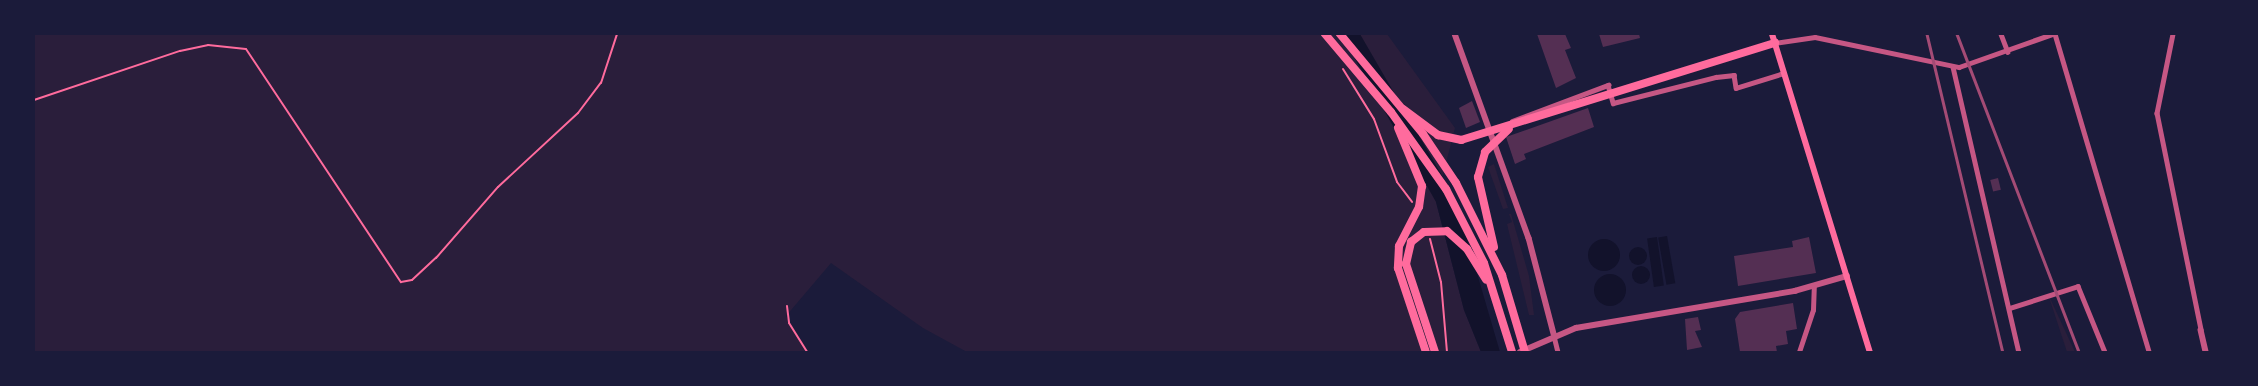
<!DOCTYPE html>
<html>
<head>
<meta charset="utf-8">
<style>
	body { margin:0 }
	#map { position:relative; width:2258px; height:386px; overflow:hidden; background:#1b1b3a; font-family:"Crimson Pro",serif }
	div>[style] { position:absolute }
	.green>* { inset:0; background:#2a1e3b }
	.water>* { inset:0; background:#12122b; transform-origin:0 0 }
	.round { border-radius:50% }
	.building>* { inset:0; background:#542f53; transform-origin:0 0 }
	.path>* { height:2px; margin:-1px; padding:0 1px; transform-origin:1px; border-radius:1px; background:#ff6b9d }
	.minor>* { height:4.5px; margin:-2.25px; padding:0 2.25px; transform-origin:2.25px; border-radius:2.25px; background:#c65784 }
	.tertiary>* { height:5.5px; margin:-2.75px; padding:0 2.75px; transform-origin:2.75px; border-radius:2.75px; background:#c65784 }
	.secondary>* { height:6px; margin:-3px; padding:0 3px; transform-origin:3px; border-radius:3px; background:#ff6b9d }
	.trunk>* { height:8px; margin:-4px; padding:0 4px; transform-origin:4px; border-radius:4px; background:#ff6b9d }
	.rail>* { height:2.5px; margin:-1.25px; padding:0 1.25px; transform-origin:1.25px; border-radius:1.25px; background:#a44b75 }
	span { translate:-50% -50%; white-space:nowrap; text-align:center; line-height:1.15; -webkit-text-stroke:4px #1b1b3a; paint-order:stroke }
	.frame { position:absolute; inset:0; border:35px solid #1b1b3a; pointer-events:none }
</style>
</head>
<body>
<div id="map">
	<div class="green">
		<i style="clip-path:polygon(34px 34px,1387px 34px,1455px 128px,1436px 202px,1464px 310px,1481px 352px,967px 352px,923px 328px,831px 263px,786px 316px,809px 352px,34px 352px)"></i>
		<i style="clip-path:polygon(1494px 164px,1508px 208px,1503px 209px,1488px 167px)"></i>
		<i style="clip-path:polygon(1509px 214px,1511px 214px,1529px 276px,1534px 315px,1529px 315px,1507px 224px,1512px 222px)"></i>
		<i style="clip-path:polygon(2048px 294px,2075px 352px,2067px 352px)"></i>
	</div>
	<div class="water">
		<i style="clip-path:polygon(1341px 34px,1360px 34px,1455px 198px,1500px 352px,1481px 352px,1464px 310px,1436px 202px)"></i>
		<i style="left:1667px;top:236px;width:48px;height:9px;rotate:80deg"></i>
		<i style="left:1657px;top:237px;width:49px;height:10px;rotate:82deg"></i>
		<i class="round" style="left:1588px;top:239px;width:32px;height:32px"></i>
		<i class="round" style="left:1629px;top:247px;width:18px;height:18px"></i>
		<i class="round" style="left:1632px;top:266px;width:18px;height:18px"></i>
		<i class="round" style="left:1594px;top:274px;width:32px;height:32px"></i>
	</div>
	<div class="building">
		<i style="clip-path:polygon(1537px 34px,1565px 34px,1571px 48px,1565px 50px,1576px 78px,1556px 88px)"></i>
		<i style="clip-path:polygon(1599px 34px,1639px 34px,1640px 38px,1603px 47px)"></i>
		<i style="clip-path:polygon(1472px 101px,1480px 122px,1466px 128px,1459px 108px)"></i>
		<i style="clip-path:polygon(1588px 108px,1594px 127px,1524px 154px,1526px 159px,1515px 164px,1506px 137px)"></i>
		<i style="left:1998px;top:178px;width:12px;height:8px;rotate:76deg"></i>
		<i style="clip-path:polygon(1809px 237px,1816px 273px,1738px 286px,1734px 256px,1793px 247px,1792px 241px)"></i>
		<i style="clip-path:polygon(1793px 303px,1797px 329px,1786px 331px,1788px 344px,1776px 346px,1777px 352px,1740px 352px,1735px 319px,1740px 312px)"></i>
		<i style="clip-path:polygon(1698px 317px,1701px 330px,1695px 331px,1702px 347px,1687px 350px,1685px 319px)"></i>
	</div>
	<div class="path">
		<i style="left:1343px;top:69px;width:59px;rotate:58.2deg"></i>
		<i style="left:1374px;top:119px;width:67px;rotate:69.9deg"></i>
		<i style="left:1397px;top:182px;width:25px;rotate:53deg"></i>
		<i style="left:34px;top:100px;width:154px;rotate:-18.6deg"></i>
		<i style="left:180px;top:51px;width:29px;rotate:-12deg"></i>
		<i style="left:208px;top:45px;width:38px;rotate:6deg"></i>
		<i style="left:246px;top:49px;width:280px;rotate:56.4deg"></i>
		<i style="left:401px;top:282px;width:11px;rotate:-10deg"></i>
		<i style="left:412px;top:280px;width:33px;rotate:-43deg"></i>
		<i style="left:436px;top:258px;width:94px;rotate:-48.9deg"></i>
		<i style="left:498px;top:187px;width:109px;rotate:-42.8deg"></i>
		<i style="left:578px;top:113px;width:38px;rotate:-53deg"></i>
		<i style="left:601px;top:83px;width:52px;rotate:-71.9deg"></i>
		<i style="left:1430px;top:239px;width:44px;rotate:75.7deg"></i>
		<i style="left:1441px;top:282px;width:70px;rotate:85.1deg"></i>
		<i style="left:787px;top:306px;width:17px;rotate:83deg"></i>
		<i style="left:789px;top:323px;width:34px;rotate:58deg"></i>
	</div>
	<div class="minor">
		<i style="left:2001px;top:34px;width:19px;rotate:69deg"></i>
		<i style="left:2055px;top:34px;width:332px;rotate:73.5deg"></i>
		<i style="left:2173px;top:34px;width:81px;rotate:101.4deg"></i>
		<i style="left:2157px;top:113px;width:221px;rotate:78.5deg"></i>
		<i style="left:1775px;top:43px;width:40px;rotate:-8.5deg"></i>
		<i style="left:1815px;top:37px;width:147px;rotate:11.8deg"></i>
		<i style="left:1959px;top:67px;width:99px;rotate:-19.5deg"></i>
		<i style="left:1953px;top:67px;width:293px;rotate:77deg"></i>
		<i style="left:1512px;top:121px;width:103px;rotate:-20.6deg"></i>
		<i style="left:1608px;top:85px;width:19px;rotate:74deg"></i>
		<i style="left:1613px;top:103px;width:106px;rotate:-14.2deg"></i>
		<i style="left:1716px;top:77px;width:18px;rotate:-6deg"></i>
		<i style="left:1734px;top:75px;width:13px;rotate:81deg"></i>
		<i style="left:1736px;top:88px;width:50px;rotate:-17.4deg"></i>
		<i style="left:2010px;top:308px;width:71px;rotate:-17.9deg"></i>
		<i style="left:2078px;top:286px;width:71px;rotate:67.8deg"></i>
		<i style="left:1554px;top:336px;width:16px;rotate:76deg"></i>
		<i style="left:1799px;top:352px;width:44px;rotate:-71.6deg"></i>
		<i style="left:1813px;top:310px;width:24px;rotate:-88deg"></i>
	</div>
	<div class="tertiary">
		<i style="left:1455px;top:34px;width:217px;rotate:70.1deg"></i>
		<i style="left:1529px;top:238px;width:99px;rotate:75.4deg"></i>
		<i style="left:2201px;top:330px;width:23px;rotate:77deg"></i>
		<i style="left:1520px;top:352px;width:61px;rotate:-23.2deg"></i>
		<i style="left:1576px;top:328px;width:222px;rotate:-9.6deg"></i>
		<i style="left:1795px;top:291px;width:54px;rotate:-16.1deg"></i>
	</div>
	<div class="secondary">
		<i style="left:1772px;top:34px;width:333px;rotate:72.9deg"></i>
	</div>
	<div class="trunk">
		<i style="left:1325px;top:34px;width:102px;rotate:49.8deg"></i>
		<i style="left:1391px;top:112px;width:95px;rotate:54.5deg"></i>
		<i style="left:1446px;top:189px;width:83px;rotate:62.8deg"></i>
		<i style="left:1484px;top:263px;width:93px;rotate:72.5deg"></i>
		<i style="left:1340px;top:34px;width:130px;rotate:50.3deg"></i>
		<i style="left:1423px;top:134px;width:59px;rotate:56deg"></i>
		<i style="left:1456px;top:183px;width:103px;rotate:63.4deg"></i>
		<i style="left:1502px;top:275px;width:80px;rotate:73.4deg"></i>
		<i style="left:1403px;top:109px;width:44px;rotate:36.6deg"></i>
		<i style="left:1438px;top:135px;width:24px;rotate:12deg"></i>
		<i style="left:1461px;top:140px;width:329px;rotate:-17.2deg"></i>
		<i style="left:1398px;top:128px;width:63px;rotate:67.5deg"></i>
		<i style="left:1422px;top:186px;width:21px;rotate:98deg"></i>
		<i style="left:1419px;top:207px;width:44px;rotate:117.1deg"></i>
		<i style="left:1399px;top:246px;width:22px;rotate:93deg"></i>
		<i style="left:1398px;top:268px;width:89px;rotate:71.6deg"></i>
		<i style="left:1494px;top:247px;width:72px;rotate:-102.9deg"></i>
		<i style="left:1478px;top:177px;width:26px;rotate:-74deg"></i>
		<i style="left:1485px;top:152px;width:33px;rotate:-44deg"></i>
		<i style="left:1435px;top:352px;width:93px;rotate:-108.2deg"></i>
		<i style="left:1406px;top:264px;width:23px;rotate:-77deg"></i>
		<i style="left:1411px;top:242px;width:16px;rotate:-38deg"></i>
		<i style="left:1424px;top:232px;width:23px;rotate:-2deg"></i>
		<i style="left:1447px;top:231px;width:27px;rotate:42deg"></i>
		<i style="left:1467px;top:249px;width:36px;rotate:58deg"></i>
	</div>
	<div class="rail">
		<i style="left:1927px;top:34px;width:327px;rotate:76.6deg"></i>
		<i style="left:1957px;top:34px;width:341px;rotate:69deg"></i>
	</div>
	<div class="frame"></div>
</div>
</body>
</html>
